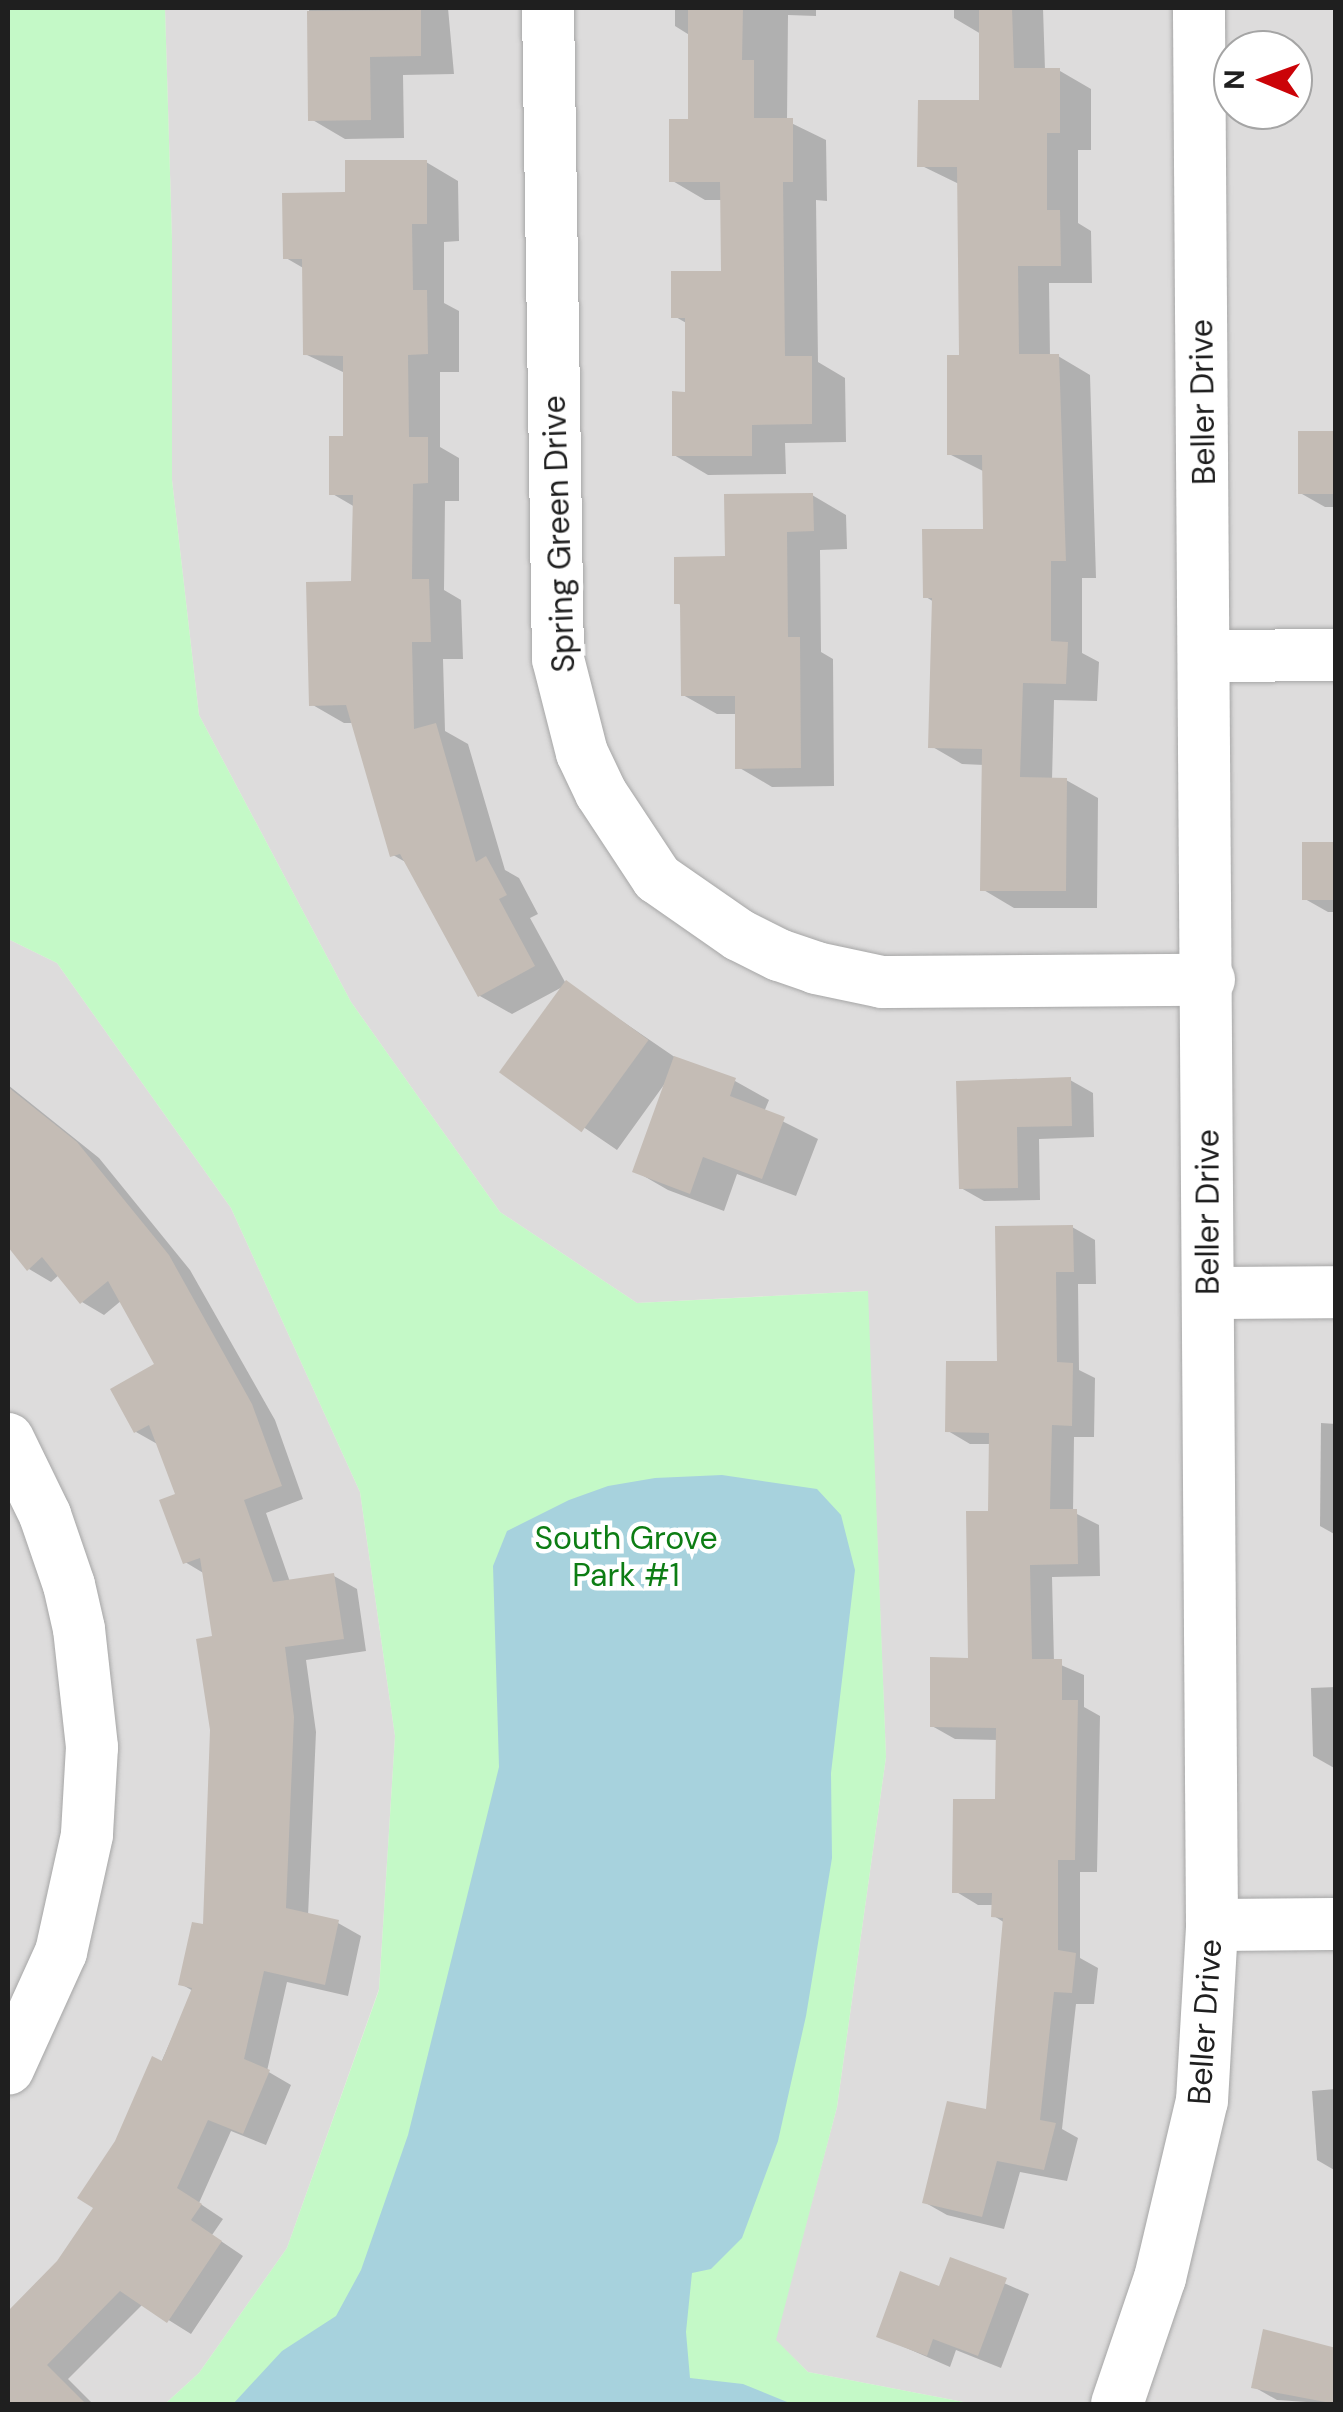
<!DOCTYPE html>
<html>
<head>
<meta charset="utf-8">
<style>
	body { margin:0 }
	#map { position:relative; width:1343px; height:2412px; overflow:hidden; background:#f0ece6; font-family:"DM Sans",sans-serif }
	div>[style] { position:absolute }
	.residential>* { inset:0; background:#dddcdc }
	.park>* { inset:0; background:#c4f9c7 }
	.water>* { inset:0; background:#a7d2dd }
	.shadow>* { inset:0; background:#0003 }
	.building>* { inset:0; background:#c4bcb5; transform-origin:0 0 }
	.roads { filter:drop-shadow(0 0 2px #a6a6a6) drop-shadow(0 0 2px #a6a6a6) }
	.street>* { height:52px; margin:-26px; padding:0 26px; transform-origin:26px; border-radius:26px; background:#fff }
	span { translate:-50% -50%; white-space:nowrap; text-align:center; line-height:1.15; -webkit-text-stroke:9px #fff; paint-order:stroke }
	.street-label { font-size:32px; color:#1f1f1f }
	.park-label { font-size:32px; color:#0d7d14 }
	.frame { position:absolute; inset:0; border:10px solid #1f1f1f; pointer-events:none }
	.north { position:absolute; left:1213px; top:30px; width:100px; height:100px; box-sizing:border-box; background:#fff; border:2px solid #a5a5a5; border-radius:50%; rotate:271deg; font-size:28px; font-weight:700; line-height:40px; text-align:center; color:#1f1f1f }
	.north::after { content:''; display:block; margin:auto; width:35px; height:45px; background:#cb0308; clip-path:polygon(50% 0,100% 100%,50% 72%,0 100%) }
</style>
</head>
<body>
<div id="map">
	<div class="residential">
		<i style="clip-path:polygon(evenodd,165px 8px,1335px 8px,1335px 2404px,974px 2404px,808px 2372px,775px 2340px,837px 2107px,886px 1757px,867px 1291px,637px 1303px,500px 1212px,351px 1002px,199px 715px,172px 480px,172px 239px,165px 8px,1233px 50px,1293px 50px,1293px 110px,1233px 110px,1233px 50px)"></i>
		<i style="clip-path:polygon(8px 939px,57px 963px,231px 1208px,360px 1492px,395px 1736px,379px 1989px,287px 2248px,199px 2373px,165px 2404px,8px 2404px)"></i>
	</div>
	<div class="park">
		<i style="clip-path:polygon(8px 8px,165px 8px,172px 239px,172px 480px,199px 715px,351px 1002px,500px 1212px,637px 1303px,868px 1291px,886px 1757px,837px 2107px,776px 2340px,808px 2372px,974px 2404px,165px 2404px,199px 2373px,287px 2248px,379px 1990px,395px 1736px,360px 1492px,231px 1208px,57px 963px,8px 939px)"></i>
	</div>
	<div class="water">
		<i style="clip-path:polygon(722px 1475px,817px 1489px,841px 1515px,855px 1570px,831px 1773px,832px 1858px,806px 2016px,778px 2141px,742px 2238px,711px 2269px,692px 2273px,686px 2332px,690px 2378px,743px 2384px,792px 2404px,233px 2404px,282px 2351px,336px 2316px,361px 2270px,408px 2135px,499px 1767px,493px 1566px,507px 1531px,569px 1500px,608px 1486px,655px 1478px)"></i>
	</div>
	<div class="shadow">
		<i style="clip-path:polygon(309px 8px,448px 8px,454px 74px,403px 75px,404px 138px,345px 139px,311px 119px)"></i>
		<i style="clip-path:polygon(675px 8px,816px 8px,816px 16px,788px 15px,787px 121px,826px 140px,827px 201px,816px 200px,818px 362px,845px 378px,846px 442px,785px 443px,786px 474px,708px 475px,674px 455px,688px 394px,688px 324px,674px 316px,723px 273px,723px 200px,705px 200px,671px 180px,690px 122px,691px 36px,675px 26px)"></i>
		<i style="clip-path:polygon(954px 8px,1043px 8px,1045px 70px,1060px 71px,1091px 89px,1091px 150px,1078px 150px,1078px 223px,1091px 231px,1092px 283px,1049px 283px,1050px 357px,1058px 356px,1090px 375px,1096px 578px,1082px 578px,1082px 653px,1099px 662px,1097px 701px,1054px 700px,1052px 780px,1066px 780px,1098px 798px,1097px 908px,1014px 908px,982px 889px,984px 765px,962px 764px,931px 746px,934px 602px,926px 597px,985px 531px,985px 472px,949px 454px,961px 357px,959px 184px,920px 165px,982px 103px,981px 34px,954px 18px)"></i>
		<i style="clip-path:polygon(426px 162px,458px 181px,459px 241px,444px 242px,444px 303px,459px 311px,459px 372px,440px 372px,440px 447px,459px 458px,459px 501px,445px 501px,444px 590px,461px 600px,463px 659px,443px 659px,445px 731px,468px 744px,505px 870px,519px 878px,538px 914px,530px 918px,565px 982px,679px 1060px,735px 1081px,769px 1100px,764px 1112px,818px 1139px,796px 1196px,737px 1174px,724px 1211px,668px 1190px,635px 1171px,666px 1082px,617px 1150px,503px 1072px,566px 985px,512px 1014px,480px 996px,409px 864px,393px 855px,354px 723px,344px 723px,311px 704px,354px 583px,355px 507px,331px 493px,346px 439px,345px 373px,305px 354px,305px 269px,286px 258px,347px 194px)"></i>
		<i style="clip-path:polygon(1336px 434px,1336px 507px,1325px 507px,1302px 494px)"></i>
		<i style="clip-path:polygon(812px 495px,846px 515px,847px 549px,820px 550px,821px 652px,833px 659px,834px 786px,772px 787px,738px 767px,738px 714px,717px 714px,683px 695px,683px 606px,677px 603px)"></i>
		<i style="clip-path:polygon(1336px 844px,1336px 912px,1328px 912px,1305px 899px)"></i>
		<i style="clip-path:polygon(1070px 1080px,1093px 1093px,1094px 1137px,1039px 1139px,1040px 1200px,984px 1201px,961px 1188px,958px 1083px)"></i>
		<i style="clip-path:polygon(8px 1085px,99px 1158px,190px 1270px,275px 1420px,303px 1499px,266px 1513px,290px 1582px,334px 1576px,357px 1589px,366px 1651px,306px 1660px,316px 1732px,308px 1916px,338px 1923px,361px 1936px,348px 1996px,287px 1982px,267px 2071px,291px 2085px,266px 2145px,231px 2131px,199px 2203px,223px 2219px,212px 2235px,243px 2256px,191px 2334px,143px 2304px,68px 2379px,93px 2404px,8px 2404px,8px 2315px,59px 2262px,96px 2208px,193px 1991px,181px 1984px,205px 1928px,215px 1638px,205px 1574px,185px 1562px,179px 1496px,159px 1445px,136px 1432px,158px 1365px,122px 1300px,104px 1315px,82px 1302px,60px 1274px,51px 1282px,29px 1269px,8px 1243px)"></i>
		<i style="clip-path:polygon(1072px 1227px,1095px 1240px,1096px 1284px,1078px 1284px,1079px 1370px,1095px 1378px,1094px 1437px,1074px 1437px,1073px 1512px,1099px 1525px,1100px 1576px,1052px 1577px,1054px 1662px,1084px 1675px,1084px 1707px,1100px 1716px,1097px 1872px,1080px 1872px,1080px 1958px,1098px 1968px,1094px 2004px,1076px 2004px,1062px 2129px,1078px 2138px,1067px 2181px,1020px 2172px,1004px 2229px,947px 2215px,924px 2202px,989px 2112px,1005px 1923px,994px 1916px,994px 1905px,978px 1905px,955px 1891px,997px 1802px,998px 1740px,955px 1739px,932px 1726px,971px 1660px,990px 1513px,992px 1444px,970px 1444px,948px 1431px,1000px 1364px)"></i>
		<i style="clip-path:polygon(1321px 1423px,1336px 1424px,1336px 1535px,1320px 1526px)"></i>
		<i style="clip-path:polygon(1336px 1687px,1336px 1769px,1313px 1756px,1311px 1688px)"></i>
		<i style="clip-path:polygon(1336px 2089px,1336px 2171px,1317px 2160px,1312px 2091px)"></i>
		<i style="clip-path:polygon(951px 2260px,1029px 2294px,1001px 2368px,956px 2350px,950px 2367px,879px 2336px,940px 2289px)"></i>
		<i style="clip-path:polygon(1336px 2351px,1336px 2404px,1277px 2400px,1254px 2387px)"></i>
	</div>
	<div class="building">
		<i style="clip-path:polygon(688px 8px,743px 8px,742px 60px,754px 60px,754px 118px,793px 118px,793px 182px,783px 182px,785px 356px,812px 356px,812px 424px,752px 425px,752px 456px,672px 456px,672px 391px,685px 392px,685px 318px,671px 318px,671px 271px,721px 271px,720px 182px,669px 182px,669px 119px,688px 119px)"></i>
		<i style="clip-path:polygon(979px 8px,1012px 8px,1014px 68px,1060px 68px,1060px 133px,1047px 133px,1047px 210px,1060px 210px,1061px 266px,1018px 266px,1019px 354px,1059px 354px,1066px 561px,1051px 561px,1051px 641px,1068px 642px,1066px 684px,1023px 683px,1020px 777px,1067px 778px,1066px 891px,980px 891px,982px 749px,928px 748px,932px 598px,923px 598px,922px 529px,983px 529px,982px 455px,947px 455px,947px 355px,959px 355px,957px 167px,917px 167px,918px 100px,979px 100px)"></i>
		<i style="clip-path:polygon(421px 10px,421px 56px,370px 57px,371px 120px,308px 121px,307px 11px)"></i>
		<i style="clip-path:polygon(345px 160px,427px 160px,427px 224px,412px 224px,413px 290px,427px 290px,428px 354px,408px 355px,409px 437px,428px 437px,428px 483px,413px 484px,412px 579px,429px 579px,431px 642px,412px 642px,414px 729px,436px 723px,476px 862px,486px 856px,507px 895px,499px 899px,535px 966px,478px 997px,400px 854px,390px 857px,346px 705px,309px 706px,306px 582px,351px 581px,353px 495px,329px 495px,329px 436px,343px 436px,343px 356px,303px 355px,302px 259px,283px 259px,282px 193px,345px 192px)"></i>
		<i style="left:1336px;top:431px;width:63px;height:38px;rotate:90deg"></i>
		<i style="clip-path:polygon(813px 493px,814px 531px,787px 532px,788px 637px,800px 637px,801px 768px,735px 769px,735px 696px,681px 696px,680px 604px,674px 604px,674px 557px,725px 556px,724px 494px)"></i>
		<i style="left:1302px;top:842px;width:34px;height:58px"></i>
		<i style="left:566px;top:980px;width:102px;height:114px;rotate:36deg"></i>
		<i style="clip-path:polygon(674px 1056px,736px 1078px,730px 1096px,785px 1117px,762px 1179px,703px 1157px,690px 1194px,632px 1172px)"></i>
		<i style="clip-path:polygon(1071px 1077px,1072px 1126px,1017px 1127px,1018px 1188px,959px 1189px,956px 1081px)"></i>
		<i style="clip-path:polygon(8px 1087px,77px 1142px,169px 1255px,252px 1404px,282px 1486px,244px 1500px,273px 1582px,334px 1573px,344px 1639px,285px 1647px,294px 1717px,286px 1908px,339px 1920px,325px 1985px,264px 1971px,244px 2059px,270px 2070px,243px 2134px,208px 2120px,177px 2188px,202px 2204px,191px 2220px,222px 2241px,167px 2323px,120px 2291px,47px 2365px,86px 2404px,8px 2404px,8px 2311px,57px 2261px,93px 2208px,77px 2198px,115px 2141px,152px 2056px,162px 2061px,192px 1988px,178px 1985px,192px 1922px,203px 1924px,210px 1730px,196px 1639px,212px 1636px,200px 1558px,183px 1564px,159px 1500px,175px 1494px,149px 1425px,134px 1433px,110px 1389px,154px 1364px,108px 1281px,80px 1304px,42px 1257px,27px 1271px,8px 1247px)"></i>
		<i style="clip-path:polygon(1073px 1225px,1074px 1272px,1056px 1272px,1057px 1362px,1073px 1363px,1072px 1426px,1052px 1425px,1050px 1509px,1077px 1509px,1078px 1564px,1030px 1565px,1032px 1659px,1062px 1659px,1062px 1700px,1078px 1700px,1075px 1860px,1058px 1860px,1058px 1950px,1076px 1953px,1072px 1993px,1054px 1992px,1040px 2120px,1056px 2123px,1044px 2170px,997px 2161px,982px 2217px,922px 2203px,947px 2101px,986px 2109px,1003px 1918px,991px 1917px,992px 1893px,952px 1893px,953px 1799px,995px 1799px,996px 1728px,930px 1727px,930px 1657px,968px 1658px,966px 1511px,988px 1511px,989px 1433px,945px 1432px,946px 1361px,997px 1361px,995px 1226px)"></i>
		<i style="clip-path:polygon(950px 2257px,1007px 2278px,978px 2356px,933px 2339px,927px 2356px,876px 2337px,900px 2271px,939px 2286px)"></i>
		<i style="clip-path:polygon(1263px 2329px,1336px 2348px,1336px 2404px,1251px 2388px)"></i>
	</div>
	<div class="roads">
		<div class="street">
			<i style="left:548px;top:8px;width:651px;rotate:89.12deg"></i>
			<i style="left:558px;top:659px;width:97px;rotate:75.7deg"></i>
			<i style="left:582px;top:753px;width:44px;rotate:64.6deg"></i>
			<i style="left:601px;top:793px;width:102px;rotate:56.6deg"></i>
			<i style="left:657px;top:878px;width:100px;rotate:34.8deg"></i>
			<i style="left:739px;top:935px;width:45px;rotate:26.6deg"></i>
			<i style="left:779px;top:955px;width:39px;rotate:19deg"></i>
			<i style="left:816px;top:968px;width:67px;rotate:12deg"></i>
			<i style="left:882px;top:982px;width:327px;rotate:-0.4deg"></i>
			<i style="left:1205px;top:656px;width:131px;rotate:-0.4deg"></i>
			<i style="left:1208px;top:1293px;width:128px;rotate:-0.4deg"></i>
			<i style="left:8px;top:1439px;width:85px;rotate:64deg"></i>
			<i style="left:45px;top:1515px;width:74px;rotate:71.1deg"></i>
			<i style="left:69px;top:1585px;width:45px;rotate:77.2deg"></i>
			<i style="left:79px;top:1629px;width:119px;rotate:83.7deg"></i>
			<i style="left:92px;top:1747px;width:88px;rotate:93.3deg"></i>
			<i style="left:87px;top:1835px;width:120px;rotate:102.5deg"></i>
			<i style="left:61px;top:1952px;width:128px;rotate:114.4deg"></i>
			<i style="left:1212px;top:1925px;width:124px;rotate:-0.5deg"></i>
			<i style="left:1117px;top:2404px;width:133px;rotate:-71.2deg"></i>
			<i style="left:1160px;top:2278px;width:182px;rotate:-76.7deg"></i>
			<i style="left:1202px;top:2101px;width:176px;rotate:-86.7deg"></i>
			<i style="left:1212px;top:1925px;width:1917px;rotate:-90.39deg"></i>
		</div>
	</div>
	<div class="street-label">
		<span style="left:1203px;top:402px;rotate:-91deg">Beller Drive</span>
		<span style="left:559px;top:534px;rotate:-92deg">Spring Green Drive</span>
		<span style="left:1208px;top:1212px;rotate:-90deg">Beller Drive</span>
		<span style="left:1205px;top:2022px;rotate:-86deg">Beller Drive</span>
	</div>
	<div class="park-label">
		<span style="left:626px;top:1557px">South Grove<br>Park #1</span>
	</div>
	<div class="frame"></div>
	<div class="north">N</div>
</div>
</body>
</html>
